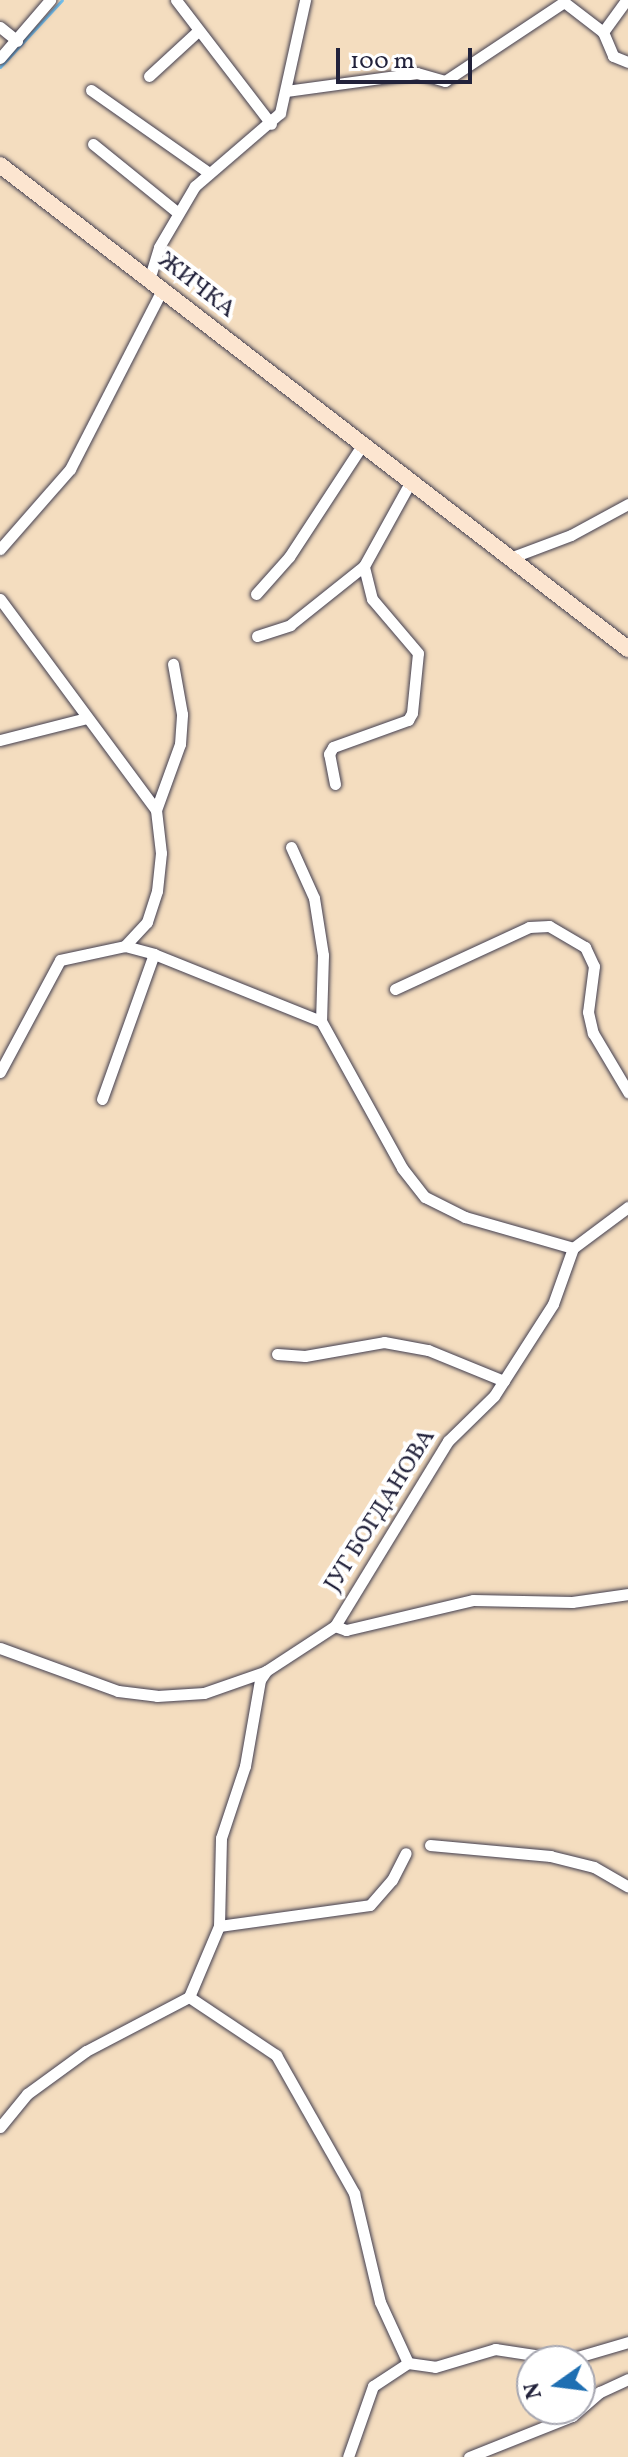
<!DOCTYPE html>
<html>
<head>
<meta charset="utf-8">
<style>
	body { margin:0 }
	#map { position:relative; width:628px; height:2457px; overflow:hidden; background:#f4ddbf; font-family:Vollkorn,serif }
	div>[style] { position:absolute }
	.stream>* { height:3px; margin:-1.5px; padding:0 1.5px; transform-origin:1.5px; border-radius:1.5px; background:#71beeb }
	.roads { filter:drop-shadow(0 0 2px #423e4f) drop-shadow(0 0 2px #423e4f) }
	.street>* { height:11px; margin:-5.5px; padding:0 5.5px; transform-origin:5.5px; border-radius:5.5px; background:#fff }
	.secondary>* { height:16px; margin:-8px; padding:0 8px; transform-origin:8px; border-radius:8px; background:#fce5d0 }
	span { translate:-50% -50%; white-space:nowrap; text-align:center; line-height:1.15; -webkit-text-stroke:8px #fff; paint-order:stroke }
	.street-label { font-size:24px; color:#22223b }
	.north { position:absolute; left:516px; top:2345px; width:80px; height:80px; box-sizing:border-box; background:#fff; border:2px solid #a7a7b1; border-radius:50%; rotate:256deg; font-size:22px; font-weight:700; line-height:32px; text-align:center; color:#22223b }
	.north::after { content:''; display:block; margin:auto; width:28px; height:36px; background:#1f6fb2; clip-path:polygon(50% 0,100% 100%,50% 72%,0 100%) }
	.scale { position:absolute; left:336px; top:48px; width:136px; height:36px; box-sizing:border-box; border:4px solid #22223b; border-top:0; padding-left:10px; font-size:24px; line-height:28px; white-space:nowrap; color:#22223b; -webkit-text-stroke:6px #fff; paint-order:stroke }
</style>
</head>
<body>
<div id="map">
	<div class="stream">
		<i style="left:0;top:67px;width:91px;rotate:-47.2deg"></i>
	</div>
	<div class="roads">
		<div class="street">
			<i style="left:176px;top:0;width:156px;rotate:52.5deg"></i>
			<i style="left:0;top:27px;width:22px;rotate:39deg"></i>
			<i style="left:603px;top:32px;width:39px;rotate:-54deg"></i>
			<i style="left:0;top:58px;width:77px;rotate:-49.2deg"></i>
			<i style="left:149px;top:76px;width:67px;rotate:-42.6deg"></i>
			<i style="left:91px;top:90px;width:144px;rotate:35.1deg"></i>
			<i style="left:286px;top:91px;width:132px;rotate:-7.8deg"></i>
			<i style="left:417px;top:73px;width:29px;rotate:16deg"></i>
			<i style="left:445px;top:81px;width:143px;rotate:-33.6deg"></i>
			<i style="left:564px;top:2px;width:49px;rotate:37.6deg"></i>
			<i style="left:603px;top:32px;width:26px;rotate:67deg"></i>
			<i style="left:613px;top:56px;width:16px;rotate:22deg"></i>
			<i style="left:93px;top:144px;width:108px;rotate:39deg"></i>
			<i style="left:149px;top:280px;width:34px;rotate:-73deg"></i>
			<i style="left:159px;top:247px;width:71px;rotate:-59.5deg"></i>
			<i style="left:195px;top:186px;width:112px;rotate:-40.7deg"></i>
			<i style="left:280px;top:113px;width:116px;rotate:-77.5deg"></i>
			<i style="left:0;top:549px;width:106px;rotate:-48.8deg"></i>
			<i style="left:70px;top:469px;width:201px;rotate:-62.8deg"></i>
			<i style="left:510px;top:558px;width:65px;rotate:-20.7deg"></i>
			<i style="left:571px;top:535px;width:65px;rotate:-28.5deg"></i>
			<i style="left:256px;top:594px;width:50px;rotate:-48.3deg"></i>
			<i style="left:289px;top:557px;width:135px;rotate:-56.8deg"></i>
			<i style="left:0;top:599px;width:262px;rotate:53.5deg"></i>
			<i style="left:156px;top:810px;width:43px;rotate:83.4deg"></i>
			<i style="left:161px;top:853px;width:38px;rotate:96deg"></i>
			<i style="left:157px;top:891px;width:33px;rotate:108deg"></i>
			<i style="left:147px;top:922px;width:33px;rotate:133deg"></i>
			<i style="left:257px;top:636px;width:35px;rotate:-18deg"></i>
			<i style="left:290px;top:625px;width:95px;rotate:-38.6deg"></i>
			<i style="left:364px;top:566px;width:97px;rotate:-61.1deg"></i>
			<i style="left:0;top:740px;width:90px;rotate:-14.2deg"></i>
			<i style="left:335px;top:784px;width:31px;rotate:-101deg"></i>
			<i style="left:329px;top:754px;width:8px;rotate:-60deg"></i>
			<i style="left:333px;top:747px;width:80px;rotate:-19.8deg"></i>
			<i style="left:408px;top:720px;width:8px;rotate:-60deg"></i>
			<i style="left:412px;top:713px;width:60px;rotate:-84.3deg"></i>
			<i style="left:418px;top:653px;width:71px;rotate:-130.4deg"></i>
			<i style="left:372px;top:599px;width:34px;rotate:-104deg"></i>
			<i style="left:156px;top:810px;width:70px;rotate:-70deg"></i>
			<i style="left:180px;top:744px;width:30px;rotate:-86deg"></i>
			<i style="left:182px;top:714px;width:51px;rotate:-100.2deg"></i>
			<i style="left:291px;top:847px;width:56px;rotate:65.7deg"></i>
			<i style="left:314px;top:898px;width:58px;rotate:81deg"></i>
			<i style="left:323px;top:955px;width:66px;rotate:91.7deg"></i>
			<i style="left:395px;top:989px;width:148px;rotate:-24.8deg"></i>
			<i style="left:529px;top:927px;width:20px;rotate:-3deg"></i>
			<i style="left:549px;top:926px;width:42px;rotate:30.3deg"></i>
			<i style="left:585px;top:947px;width:21px;rotate:65deg"></i>
			<i style="left:594px;top:966px;width:46px;rotate:97.4deg"></i>
			<i style="left:588px;top:1012px;width:22px;rotate:77deg"></i>
			<i style="left:593px;top:1033px;width:69px;rotate:59.3deg"></i>
			<i style="left:0;top:1072px;width:127px;rotate:-61.8deg"></i>
			<i style="left:60px;top:960px;width:66px;rotate:-12.2deg"></i>
			<i style="left:125px;top:946px;width:30px;rotate:15deg"></i>
			<i style="left:154px;top:954px;width:180px;rotate:21.9deg"></i>
			<i style="left:321px;top:1021px;width:168px;rotate:61.1deg"></i>
			<i style="left:402px;top:1168px;width:37px;rotate:52deg"></i>
			<i style="left:425px;top:1197px;width:45px;rotate:26.6deg"></i>
			<i style="left:465px;top:1217px;width:112px;rotate:16deg"></i>
			<i style="left:102px;top:1099px;width:154px;rotate:-70.3deg"></i>
			<i style="left:277px;top:1354px;width:28px;rotate:4deg"></i>
			<i style="left:305px;top:1356px;width:80px;rotate:-10deg"></i>
			<i style="left:384px;top:1342px;width:45px;rotate:10.3deg"></i>
			<i style="left:428px;top:1350px;width:82px;rotate:22.2deg"></i>
			<i style="left:335px;top:1626px;width:12px;rotate:20deg"></i>
			<i style="left:346px;top:1630px;width:130px;rotate:-13.3deg"></i>
			<i style="left:473px;top:1600px;width:99px;rotate:1.2deg"></i>
			<i style="left:572px;top:1602px;width:57px;rotate:-8.1deg"></i>
			<i style="left:0;top:1648px;width:126px;rotate:20deg"></i>
			<i style="left:118px;top:1691px;width:39px;rotate:7deg"></i>
			<i style="left:157px;top:1696px;width:47px;rotate:-3.7deg"></i>
			<i style="left:204px;top:1693px;width:64px;rotate:-19.3deg"></i>
			<i style="left:430px;top:1845px;width:121px;rotate:5.2deg"></i>
			<i style="left:550px;top:1856px;width:45px;rotate:14deg"></i>
			<i style="left:594px;top:1867px;width:39px;rotate:30deg"></i>
			<i style="left:219px;top:1926px;width:152px;rotate:-7.9deg"></i>
			<i style="left:370px;top:1905px;width:33px;rotate:-49deg"></i>
			<i style="left:392px;top:1880px;width:30px;rotate:-63deg"></i>
			<i style="left:189px;top:1997px;width:105px;rotate:33.7deg"></i>
			<i style="left:276px;top:2055px;width:159px;rotate:60.5deg"></i>
			<i style="left:354px;top:2193px;width:112px;rotate:76.6deg"></i>
			<i style="left:380px;top:2302px;width:67px;rotate:65.3deg"></i>
			<i style="left:408px;top:2363px;width:42px;rotate:146.7deg"></i>
			<i style="left:373px;top:2386px;width:75px;rotate:109.4deg"></i>
			<i style="left:0;top:2127px;width:43px;rotate:-50.7deg"></i>
			<i style="left:27px;top:2094px;width:73px;rotate:-36.1deg"></i>
			<i style="left:86px;top:2051px;width:116px;rotate:-27.7deg"></i>
			<i style="left:189px;top:1997px;width:77px;rotate:-67.1deg"></i>
			<i style="left:219px;top:1926px;width:88px;rotate:-88.7deg"></i>
			<i style="left:221px;top:1838px;width:76px;rotate:-71.6deg"></i>
			<i style="left:245px;top:1766px;width:87px;rotate:-80.1deg"></i>
			<i style="left:260px;top:1680px;width:11px;rotate:-56deg"></i>
			<i style="left:266px;top:1671px;width:82px;rotate:-33.1deg"></i>
			<i style="left:335px;top:1626px;width:217px;rotate:-58.6deg"></i>
			<i style="left:448px;top:1441px;width:64px;rotate:-44.4deg"></i>
			<i style="left:494px;top:1396px;width:109px;rotate:-57.3deg"></i>
			<i style="left:553px;top:1304px;width:59px;rotate:-70.3deg"></i>
			<i style="left:573px;top:1248px;width:69px;rotate:-36.7deg"></i>
			<i style="left:408px;top:2363px;width:27px;rotate:8deg"></i>
			<i style="left:435px;top:2367px;width:63px;rotate:-16.7deg"></i>
			<i style="left:495px;top:2349px;width:73px;rotate:8.7deg"></i>
			<i style="left:567px;top:2360px;width:64px;rotate:-16.4deg"></i>
			<i style="left:469px;top:2457px;width:111px;rotate:-21.7deg"></i>
			<i style="left:572px;top:2416px;width:37px;rotate:-41deg"></i>
			<i style="left:600px;top:2392px;width:31px;rotate:-25deg"></i>
		</div>
		<div class="secondary">
			<i style="left:0;top:165px;width:793px;rotate:37.62deg"></i>
		</div>
	</div>
	<div class="street-label">
		<span style="left:196px;top:286px;rotate:38deg">ЖИЧКА</span>
		<span style="left:381px;top:1511px;rotate:-58deg">ЈУГ БОГДАНОВА</span>
	</div>
	<div class="north">N</div>
	<div class="scale">100 m</div>
</div>
</body>
</html>
